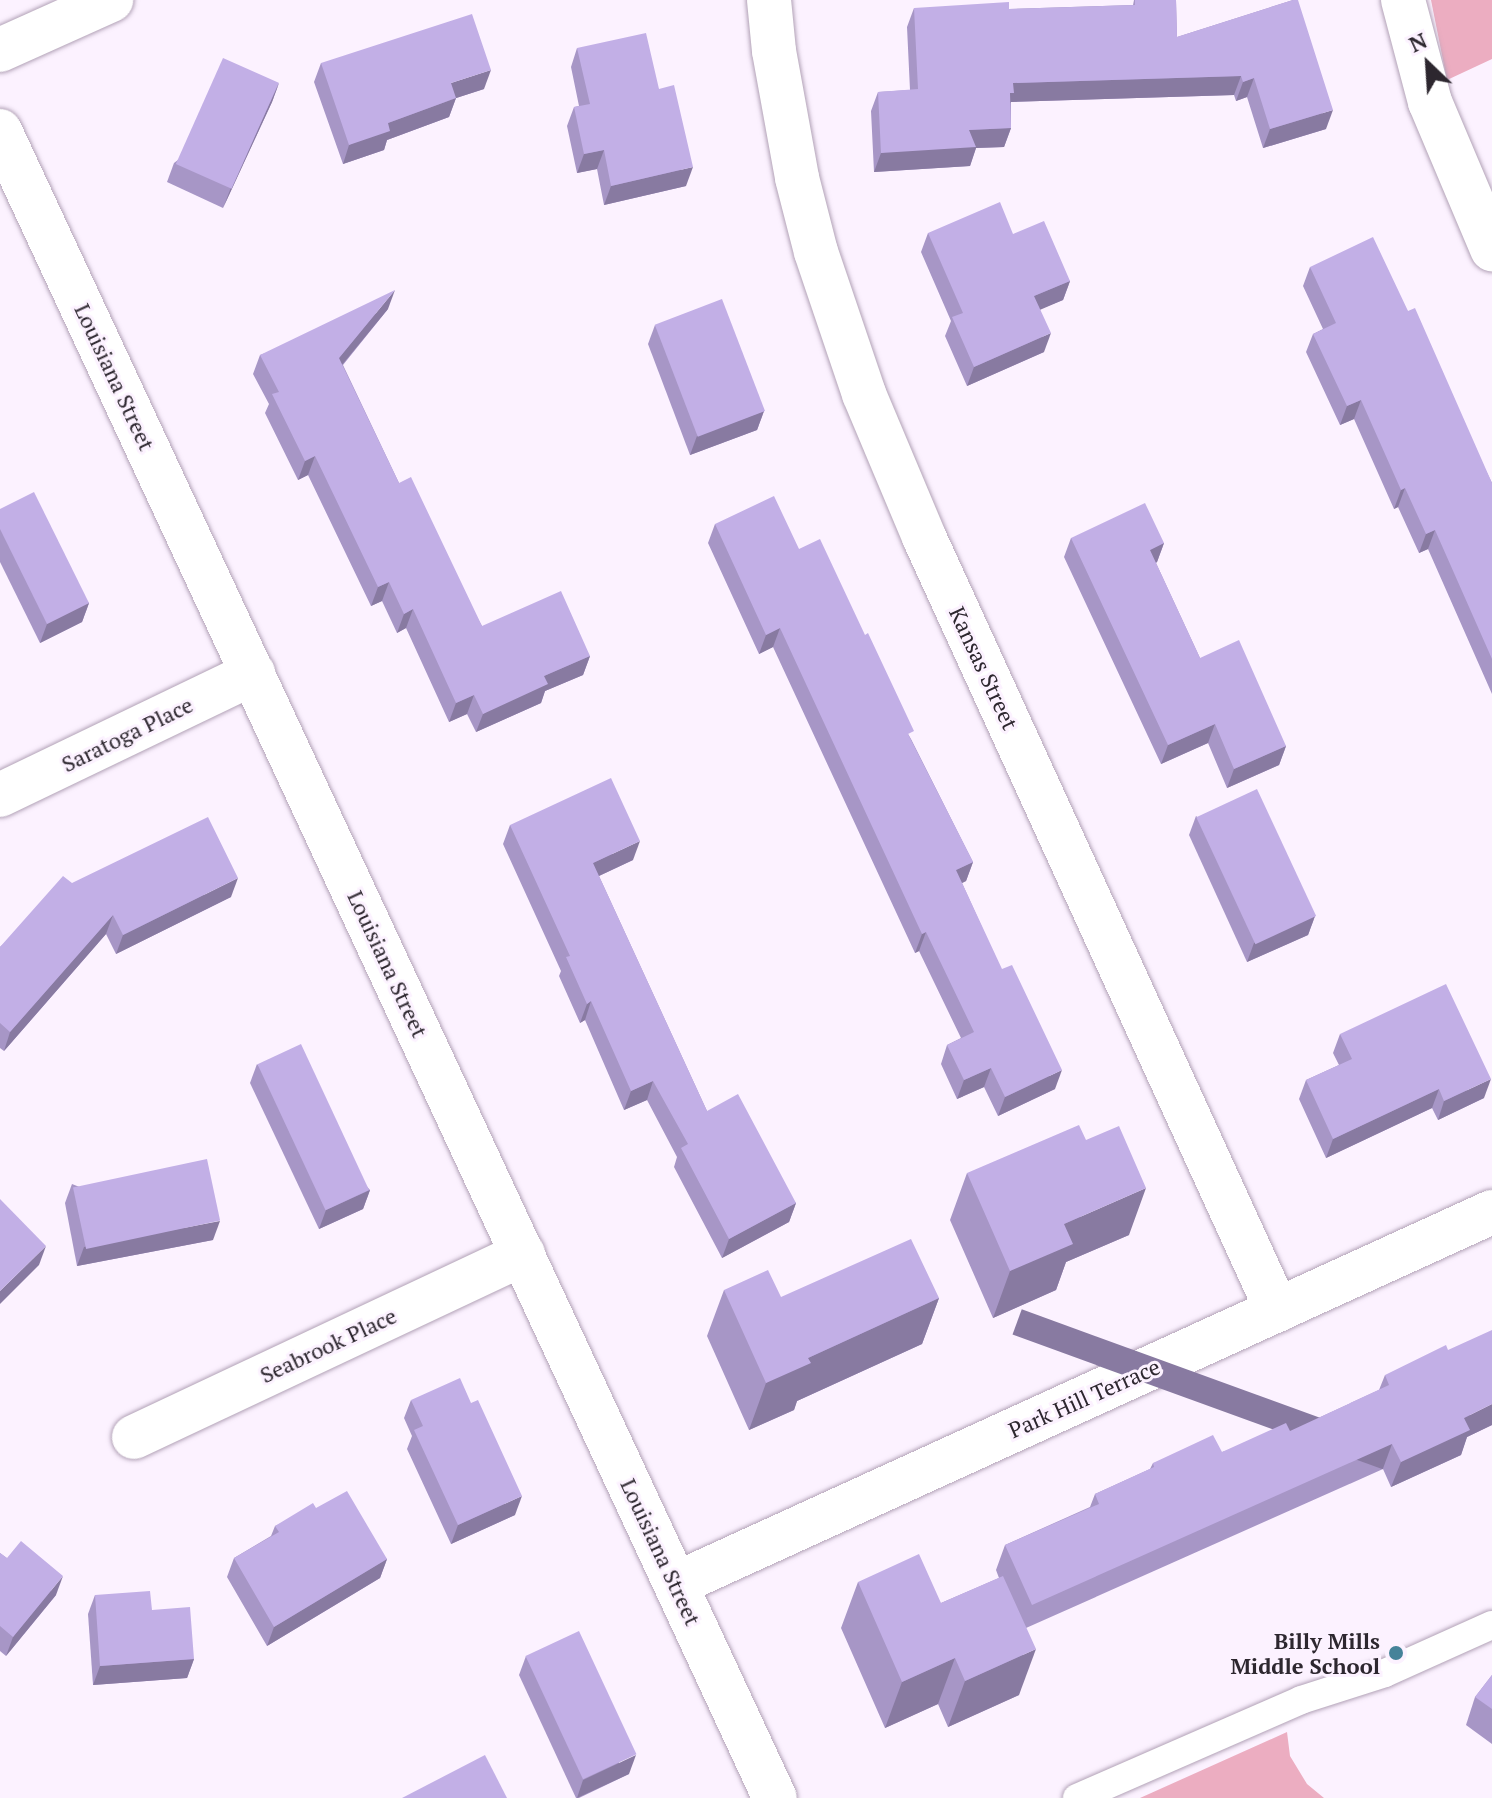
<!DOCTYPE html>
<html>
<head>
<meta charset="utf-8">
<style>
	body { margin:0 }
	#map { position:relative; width:1492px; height:1798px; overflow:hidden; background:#fcf2ff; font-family:"PT Serif",serif }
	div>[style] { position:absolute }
	.green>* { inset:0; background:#ecadc1 }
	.roads { filter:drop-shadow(0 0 2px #b2a2b7) drop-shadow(0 0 2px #b2a2b7) }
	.service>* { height:28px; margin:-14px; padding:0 14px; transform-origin:14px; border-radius:14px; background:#fff }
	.minor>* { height:44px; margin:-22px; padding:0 22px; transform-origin:22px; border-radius:22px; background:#fff }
	.secondary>* { height:44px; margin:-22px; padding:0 22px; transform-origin:22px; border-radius:22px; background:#fff }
	.wall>* { inset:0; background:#a796c6 }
	.shaded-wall>* { inset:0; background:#887aa1; transform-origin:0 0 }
	.building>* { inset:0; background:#c2afe6; transform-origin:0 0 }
	.dots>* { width:22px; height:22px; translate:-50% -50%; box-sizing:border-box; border:4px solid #fcf2ff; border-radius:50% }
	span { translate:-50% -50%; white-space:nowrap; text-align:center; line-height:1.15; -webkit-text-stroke:6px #fcf2ff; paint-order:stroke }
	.street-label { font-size:22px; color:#2d272f }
	.poi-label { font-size:22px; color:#2d272f; font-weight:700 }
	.right { translate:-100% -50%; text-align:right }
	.north { position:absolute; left:1388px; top:24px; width:80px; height:80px; -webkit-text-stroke:6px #fcf2ff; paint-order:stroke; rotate:335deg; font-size:22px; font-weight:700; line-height:32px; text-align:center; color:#2d272f }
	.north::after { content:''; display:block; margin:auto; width:28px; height:36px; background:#2d272f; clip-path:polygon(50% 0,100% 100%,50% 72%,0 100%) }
</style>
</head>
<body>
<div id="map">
	<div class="green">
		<i style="clip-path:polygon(1431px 0,1492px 0,1492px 59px,1447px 80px)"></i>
		<i style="clip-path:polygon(1287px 1732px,1290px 1756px,1307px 1784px,1324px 1798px,1140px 1798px)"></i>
	</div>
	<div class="roads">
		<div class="service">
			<i style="left:1077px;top:1798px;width:244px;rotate:-23.6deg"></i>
			<i style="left:1301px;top:1700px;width:88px;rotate:-17.8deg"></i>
			<i style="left:1385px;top:1673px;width:117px;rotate:-24.2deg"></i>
		</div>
		<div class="minor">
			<i style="left:769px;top:0;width:51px;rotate:84.4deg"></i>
			<i style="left:774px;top:51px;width:129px;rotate:79.7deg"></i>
			<i style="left:797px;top:178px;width:76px;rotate:75.6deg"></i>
			<i style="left:816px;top:252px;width:150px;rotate:71.3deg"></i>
			<i style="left:864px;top:394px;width:155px;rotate:67.2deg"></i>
			<i style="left:924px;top:537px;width:850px;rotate:65.46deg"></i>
			<i style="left:1403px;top:0;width:106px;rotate:75.2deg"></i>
			<i style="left:1430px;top:102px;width:160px;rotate:67.1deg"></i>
			<i style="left:0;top:50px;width:122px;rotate:-24.2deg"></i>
			<i style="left:0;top:795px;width:281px;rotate:-25.7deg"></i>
			<i style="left:134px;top:1437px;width:430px;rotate:-25.2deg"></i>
			<i style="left:676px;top:1584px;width:897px;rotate:-24.51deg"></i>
		</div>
		<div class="secondary">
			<i style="left:0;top:131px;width:1838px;rotate:65.07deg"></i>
		</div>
	</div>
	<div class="wall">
		<i style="clip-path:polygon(1134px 0,1176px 0,1177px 37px,1293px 0,1326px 129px,1263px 148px,1247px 97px,1236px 101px,1234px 95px,1011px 102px,1011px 128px,1004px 147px,976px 148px,970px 166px,874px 172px,871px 111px,878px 92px,910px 90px,907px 27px,914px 8px,1009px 9px,1133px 5px)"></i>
		<i style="clip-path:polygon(577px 48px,659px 89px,686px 186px,604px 205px,597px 169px,577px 173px,567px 126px,574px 107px,579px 106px,571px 67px)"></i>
		<i style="clip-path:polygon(321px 63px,484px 89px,456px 98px,449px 117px,387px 140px,384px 150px,343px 164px,314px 82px)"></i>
		<i style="clip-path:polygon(279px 83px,272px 102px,223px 208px,167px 182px,174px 163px)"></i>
		<i style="clip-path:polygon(928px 233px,1013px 234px,1070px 281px,1063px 300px,1040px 309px,1044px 352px,967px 386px,945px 336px,951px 321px,921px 252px)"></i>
		<i style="clip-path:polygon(1310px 267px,1408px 311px,1492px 483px,1492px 694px,1428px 549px,1419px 553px,1398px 507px,1394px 509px,1354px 419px,1340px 425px,1306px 352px,1313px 334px,1323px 329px,1303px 286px)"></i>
		<i style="clip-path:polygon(388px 309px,343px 365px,399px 483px,482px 626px,590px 656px,583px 675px,545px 691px,541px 703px,476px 732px,467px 714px,449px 722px,406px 628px,397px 633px,382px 601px,371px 606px,308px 475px,298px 480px,265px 413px,269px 404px,253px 374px,260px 355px)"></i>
		<i style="clip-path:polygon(655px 325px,764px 411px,757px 430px,690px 455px,648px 344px)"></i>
		<i style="clip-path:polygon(0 509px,89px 603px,82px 622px,40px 643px,0 562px)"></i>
		<i style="clip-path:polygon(715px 524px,799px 549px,911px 739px,973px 862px,966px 881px,962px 883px,1055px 1089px,998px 1116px,984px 1087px,957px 1099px,941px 1064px,947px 1045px,961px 1038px,919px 951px,915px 953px,773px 647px,759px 654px,708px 543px)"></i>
		<i style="clip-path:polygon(1071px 538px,1164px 543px,1157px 562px,1156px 563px,1200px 658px,1286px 746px,1279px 765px,1227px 788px,1208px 743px,1161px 764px,1064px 557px)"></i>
		<i style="clip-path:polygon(1196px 816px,1315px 916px,1308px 935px,1247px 962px,1189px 835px)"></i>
		<i style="clip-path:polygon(510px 825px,633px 860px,599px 876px,707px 1111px,796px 1203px,789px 1222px,722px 1258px,674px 1167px,677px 1157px,647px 1100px,624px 1110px,585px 1020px,580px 1023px,559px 976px,561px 971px,503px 844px)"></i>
		<i style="clip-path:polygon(72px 883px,231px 897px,116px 954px,106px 934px,4px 1051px,0 1048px,0 947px)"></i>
		<i style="clip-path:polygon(1340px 1034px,1484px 1098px,1438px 1120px,1432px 1108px,1326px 1158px,1299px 1099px,1306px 1080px,1339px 1065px,1333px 1053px)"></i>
		<i style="clip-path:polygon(257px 1064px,370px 1190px,363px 1209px,319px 1229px,250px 1083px)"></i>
		<i style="clip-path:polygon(967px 1173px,1129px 1235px,1066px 1262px,1056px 1290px,993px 1318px,950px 1220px)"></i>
		<i style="clip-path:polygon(72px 1184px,213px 1240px,77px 1266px,65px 1203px)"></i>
		<i style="clip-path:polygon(724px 1290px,781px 1297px,939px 1298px,922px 1344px,797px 1401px,794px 1410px,749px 1430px,707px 1336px)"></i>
		<i style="clip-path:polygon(1385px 1375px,1492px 1425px,1467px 1437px,1461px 1455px,1391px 1487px,1383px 1469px,1026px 1628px,1019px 1695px,948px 1727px,938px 1704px,885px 1728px,841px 1628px,858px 1582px,941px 1603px,999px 1578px,996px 1570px,1005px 1545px,1090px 1507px,1095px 1494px,1150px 1469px,1153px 1463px,1222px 1452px,1290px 1431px,1379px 1390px)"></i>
		<i style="clip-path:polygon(411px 1400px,515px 1515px,451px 1544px,407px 1449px,412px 1436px,404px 1418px)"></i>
		<i style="clip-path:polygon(316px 1508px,387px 1559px,380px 1578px,267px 1646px,227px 1577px,234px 1558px,271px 1536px,275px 1526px)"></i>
		<i style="clip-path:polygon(0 1553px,56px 1595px,6px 1656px,0 1651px)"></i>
		<i style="clip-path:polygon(95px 1595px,152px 1610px,194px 1659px,187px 1678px,93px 1685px,88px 1614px)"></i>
		<i style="clip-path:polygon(526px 1656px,629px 1774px,579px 1798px,576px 1798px,519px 1675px)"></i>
		<i style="clip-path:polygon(1492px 1675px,1492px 1744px,1466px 1725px,1475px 1697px)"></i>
	</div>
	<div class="shaded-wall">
		<i style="clip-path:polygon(491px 70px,484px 89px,444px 102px,451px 83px)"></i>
		<i style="clip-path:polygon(1241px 76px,1234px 95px,1011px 102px,1003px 112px,1013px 83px)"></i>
		<i style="clip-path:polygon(1254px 78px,1247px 97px,1236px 101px,1243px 82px)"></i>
		<i style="clip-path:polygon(279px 83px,272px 102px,223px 208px,230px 190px)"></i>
		<i style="clip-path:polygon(456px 98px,449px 117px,387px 140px,384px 150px,343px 164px,349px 145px,388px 123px)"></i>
		<i style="clip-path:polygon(1333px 110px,1326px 129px,1263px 148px,1270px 129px)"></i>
		<i style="clip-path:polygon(1011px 128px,1004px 147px,976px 148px,970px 166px,874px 172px,881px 153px,969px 130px)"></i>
		<i style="clip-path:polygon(604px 150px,597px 169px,577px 173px,584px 154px)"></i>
		<i style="clip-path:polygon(693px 167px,686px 186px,604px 205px,611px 186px)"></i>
		<i style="clip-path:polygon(1070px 281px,1063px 300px,1028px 315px,1034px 296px)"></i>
		<i style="clip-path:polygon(395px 290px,388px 309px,332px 377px,339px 358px)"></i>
		<i style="clip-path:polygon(1051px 333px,1044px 352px,967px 386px,974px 367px)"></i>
		<i style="clip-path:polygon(1361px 400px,1354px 419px,1340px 425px,1347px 406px)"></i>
		<i style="clip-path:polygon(764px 411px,757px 430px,690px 455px,697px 436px)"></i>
		<i style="clip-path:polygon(315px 456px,308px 475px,298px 480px,305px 461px)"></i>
		<i style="clip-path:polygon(1405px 488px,1398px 507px,1394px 509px,1401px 490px)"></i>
		<i style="clip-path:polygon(1435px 530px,1428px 549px,1419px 553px,1426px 534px)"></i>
		<i style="clip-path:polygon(1164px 543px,1157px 562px,1143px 569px,1150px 550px)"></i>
		<i style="clip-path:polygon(389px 582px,382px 601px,371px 606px,378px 587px)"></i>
		<i style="clip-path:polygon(89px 603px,82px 622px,40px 643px,47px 624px)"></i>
		<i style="clip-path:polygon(413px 609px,406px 628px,397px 633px,404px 614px)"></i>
		<i style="clip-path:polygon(780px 628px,773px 647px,759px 654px,766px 635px)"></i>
		<i style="clip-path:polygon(590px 656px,583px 675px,545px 691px,541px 703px,476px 732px,483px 714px,544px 676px)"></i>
		<i style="clip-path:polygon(474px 695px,467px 714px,449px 722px,456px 703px)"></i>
		<i style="clip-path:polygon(1215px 724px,1208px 743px,1161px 764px,1168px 745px)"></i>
		<i style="clip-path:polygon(1286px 746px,1279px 765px,1227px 788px,1234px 769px)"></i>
		<i style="clip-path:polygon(640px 841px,633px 860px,586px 882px,593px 863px)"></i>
		<i style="clip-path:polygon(973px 862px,966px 881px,949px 889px,956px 870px)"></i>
		<i style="clip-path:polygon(238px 878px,231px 897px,116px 954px,123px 935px)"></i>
		<i style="clip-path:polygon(113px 915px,106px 934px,4px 1051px,10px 1032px)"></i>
		<i style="clip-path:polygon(1315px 916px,1308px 935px,1247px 962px,1254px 943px)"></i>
		<i style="clip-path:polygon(926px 932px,919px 951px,915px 953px,922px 934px)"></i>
		<i style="clip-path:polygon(591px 1001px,585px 1020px,580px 1023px,587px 1004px)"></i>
		<i style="clip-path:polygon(991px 1068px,984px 1087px,957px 1099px,964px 1080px)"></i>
		<i style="clip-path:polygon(1062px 1070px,1055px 1089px,998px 1116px,1005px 1097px)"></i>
		<i style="clip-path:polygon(1491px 1079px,1484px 1098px,1438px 1120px,1444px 1101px)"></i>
		<i style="clip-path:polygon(653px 1081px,647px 1100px,624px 1110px,631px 1091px)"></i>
		<i style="clip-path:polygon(1439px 1089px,1432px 1108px,1326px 1158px,1333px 1139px)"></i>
		<i style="clip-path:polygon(1146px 1188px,1129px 1235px,1066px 1262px,1056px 1290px,993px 1318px,1010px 1271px,1064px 1224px)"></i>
		<i style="clip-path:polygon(370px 1190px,363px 1209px,319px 1229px,326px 1210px)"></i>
		<i style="clip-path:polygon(796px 1203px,789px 1222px,722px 1258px,729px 1239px)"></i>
		<i style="clip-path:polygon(220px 1221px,213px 1240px,77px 1266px,84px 1247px)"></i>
		<i style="clip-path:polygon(46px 1246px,39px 1265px,0 1304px,0 1291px)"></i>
		<i style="clip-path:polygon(939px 1298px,922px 1344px,797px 1401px,794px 1410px,749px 1430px,766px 1383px,808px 1358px)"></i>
		<i style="clip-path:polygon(1492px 1404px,1492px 1425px,1467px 1437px,1461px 1455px,1391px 1487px,1401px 1462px,1464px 1418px)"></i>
		<i style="left:1392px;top:1444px;width:27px;height:394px;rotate:110deg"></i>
		<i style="clip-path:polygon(522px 1496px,515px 1515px,451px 1544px,458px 1525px)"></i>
		<i style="clip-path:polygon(387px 1559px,380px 1578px,267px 1646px,274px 1627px)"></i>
		<i style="clip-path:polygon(63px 1576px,56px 1595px,6px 1656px,13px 1637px)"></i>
		<i style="clip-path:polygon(1036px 1649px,1019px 1695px,948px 1727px,965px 1681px)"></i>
		<i style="clip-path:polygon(955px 1658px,938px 1704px,885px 1728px,902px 1682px)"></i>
		<i style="clip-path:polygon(194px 1659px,187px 1678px,93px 1685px,100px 1666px)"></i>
		<i style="clip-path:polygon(636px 1755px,629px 1774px,577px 1798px,583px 1780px)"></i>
	</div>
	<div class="building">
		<i style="clip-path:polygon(1135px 0,1176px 0,1177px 37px,1293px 0,1298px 0,1333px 110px,1270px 129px,1254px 78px,1243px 82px,1241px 76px,1013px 83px,1014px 93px,1010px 93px,1011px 128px,969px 130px,976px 147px,881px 153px,878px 92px,918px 89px,914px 8px,1009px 2px,1009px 9px,1135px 5px)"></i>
		<i style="clip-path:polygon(472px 14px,491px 70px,451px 83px,456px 98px,388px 123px,390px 131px,349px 145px,321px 63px)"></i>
		<i style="clip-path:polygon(646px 33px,659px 89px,674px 85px,693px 167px,611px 186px,604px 150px,584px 154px,574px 107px,590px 104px,577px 48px)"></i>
		<i style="left:223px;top:58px;width:61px;height:116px;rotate:24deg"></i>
		<i style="clip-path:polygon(1000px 202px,1013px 234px,1044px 221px,1070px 281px,1034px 296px,1051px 333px,974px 367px,952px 317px,963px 313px,928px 233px)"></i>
		<i style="clip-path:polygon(1373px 237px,1408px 311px,1415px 308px,1492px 483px,1492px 659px,1435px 530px,1426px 534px,1405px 488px,1401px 490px,1361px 400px,1347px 406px,1313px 334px,1336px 323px,1310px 267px)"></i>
		<i style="clip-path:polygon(395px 290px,339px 358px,399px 483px,411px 477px,482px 626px,561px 591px,590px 656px,544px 676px,548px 684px,483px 714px,474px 695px,456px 703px,413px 609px,404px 614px,389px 582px,378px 587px,315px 456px,305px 461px,272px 394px,279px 392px,260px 355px)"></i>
		<i style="left:722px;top:299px;width:120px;height:72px;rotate:69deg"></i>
		<i style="clip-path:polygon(34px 492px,89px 603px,47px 624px,0 529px,0 509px)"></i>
		<i style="clip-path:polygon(774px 496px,799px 549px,820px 539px,865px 635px,868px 633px,914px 731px,908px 734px,973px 862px,956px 870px,1002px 969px,1012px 965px,1062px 1070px,1005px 1097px,991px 1068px,964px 1080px,947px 1045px,974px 1032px,926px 932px,922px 934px,780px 628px,766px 635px,715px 524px)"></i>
		<i style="clip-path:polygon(1145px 503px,1164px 543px,1150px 550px,1200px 658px,1239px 640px,1286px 746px,1234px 769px,1215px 724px,1168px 745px,1071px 538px)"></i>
		<i style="clip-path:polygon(611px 778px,640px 841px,593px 863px,707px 1111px,738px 1094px,796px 1203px,729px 1239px,681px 1148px,688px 1144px,653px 1081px,631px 1091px,591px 1001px,587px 1004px,566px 957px,570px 956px,510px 825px)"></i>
		<i style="left:1257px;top:789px;width:140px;height:67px;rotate:65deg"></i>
		<i style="clip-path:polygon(208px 817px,238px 878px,123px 935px,113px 915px,10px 1032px,0 1023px,0 947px,63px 876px,72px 883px)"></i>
		<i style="clip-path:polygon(1446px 984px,1491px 1079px,1444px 1101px,1439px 1089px,1333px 1139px,1306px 1080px,1352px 1059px,1340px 1034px)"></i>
		<i style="left:301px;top:1044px;width:161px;height:48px;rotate:65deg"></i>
		<i style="clip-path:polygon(1079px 1125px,1086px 1140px,1119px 1126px,1146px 1188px,1064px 1224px,1073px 1244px,1010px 1271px,967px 1173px)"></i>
		<i style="left:207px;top:1159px;width:63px;height:137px;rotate:78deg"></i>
		<i style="clip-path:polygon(0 1199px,46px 1246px,0 1291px)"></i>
		<i style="clip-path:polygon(911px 1239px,939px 1298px,808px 1358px,811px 1363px,766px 1383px,724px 1290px,768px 1270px,781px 1297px)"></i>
		<i style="clip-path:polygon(1492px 1330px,1492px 1404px,1464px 1418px,1470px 1430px,1401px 1462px,1392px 1444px,1032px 1605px,1005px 1545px,1099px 1504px,1095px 1494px,1154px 1467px,1153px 1463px,1213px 1435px,1222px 1452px,1286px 1423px,1290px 1431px,1389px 1385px,1385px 1375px,1446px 1345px,1448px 1350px)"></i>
		<i style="clip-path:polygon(460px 1378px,471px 1403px,478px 1400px,522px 1496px,458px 1525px,414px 1430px,423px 1426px,411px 1400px)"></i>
		<i style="clip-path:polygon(347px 1491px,387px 1559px,274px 1627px,234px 1558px,279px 1532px,275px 1526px,313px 1503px,316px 1508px)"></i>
		<i style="clip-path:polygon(21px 1541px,63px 1576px,13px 1637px,0 1626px,0 1553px,7px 1558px)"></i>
		<i style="clip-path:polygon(919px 1554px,941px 1603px,1003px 1576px,1036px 1649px,965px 1681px,955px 1658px,902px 1682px,858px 1582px)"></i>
		<i style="clip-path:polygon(150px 1591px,152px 1610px,190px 1607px,194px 1659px,100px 1666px,95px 1595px)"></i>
		<i style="left:579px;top:1631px;width:136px;height:59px;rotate:65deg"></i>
		<i style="clip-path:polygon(1492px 1675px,1492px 1709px,1475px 1697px)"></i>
		<i style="clip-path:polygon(485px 1755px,507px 1798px,402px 1798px)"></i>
	</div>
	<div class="dots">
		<i style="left:1396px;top:1653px;background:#458399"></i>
	</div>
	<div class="street-label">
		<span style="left:115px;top:377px;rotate:65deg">Louisiana Street</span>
		<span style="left:984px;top:668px;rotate:65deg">Kansas Street</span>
		<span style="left:127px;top:734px;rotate:-26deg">Saratoga Place</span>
		<span style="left:388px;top:964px;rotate:65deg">Louisiana Street</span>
		<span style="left:328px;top:1345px;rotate:-25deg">Seabrook Place</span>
		<span style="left:1084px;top:1398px;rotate:-24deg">Park Hill Terrace</span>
		<span style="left:661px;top:1552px;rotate:65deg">Louisiana Street</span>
	</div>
	<div class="poi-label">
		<span class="right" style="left:1380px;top:1653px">Billy Mills<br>Middle School</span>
	</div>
	<div class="north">N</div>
</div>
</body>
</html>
